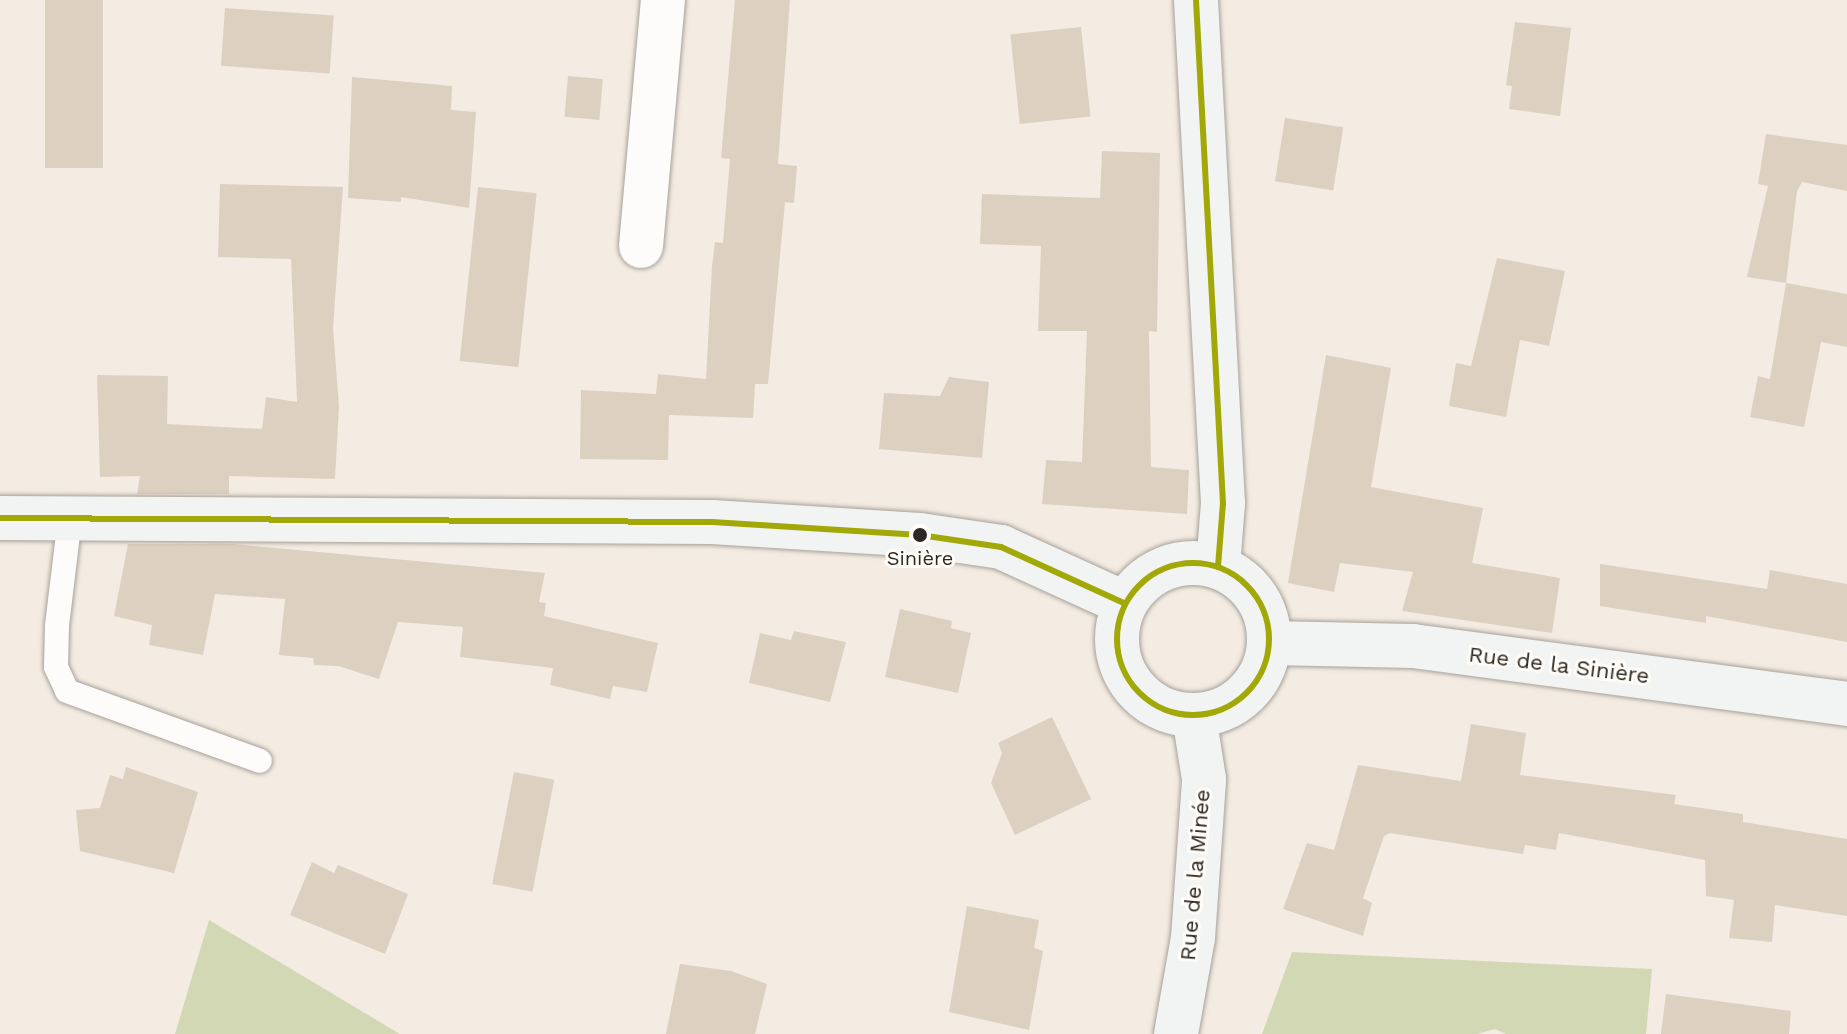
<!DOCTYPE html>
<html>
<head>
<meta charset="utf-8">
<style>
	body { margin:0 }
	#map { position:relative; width:1847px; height:1034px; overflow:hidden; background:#f4ece2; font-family:"Work Sans",sans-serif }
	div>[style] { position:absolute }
	.green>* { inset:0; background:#d2d8b4 }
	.building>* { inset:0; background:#dcd0c1; transform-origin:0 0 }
	.roads { filter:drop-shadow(0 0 2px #a7a19a) drop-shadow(0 0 2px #a7a19a) }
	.lane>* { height:24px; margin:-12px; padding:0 12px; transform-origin:12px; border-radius:12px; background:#fdfcfb }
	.street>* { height:44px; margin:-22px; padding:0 22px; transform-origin:22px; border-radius:22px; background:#fdfcfb }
	.secondary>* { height:44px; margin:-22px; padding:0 22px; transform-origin:22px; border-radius:22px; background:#f1f4f2 }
	.secondary>.ring { margin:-22px; padding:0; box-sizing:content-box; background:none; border:44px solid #f1f4f2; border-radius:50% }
	.bus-1>* { height:6px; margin:-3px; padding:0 3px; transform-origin:3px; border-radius:3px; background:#a1a808 }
	.bus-1>.ring { margin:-3px; padding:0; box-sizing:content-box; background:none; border:6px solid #a1a808; border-radius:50% }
	.dots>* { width:22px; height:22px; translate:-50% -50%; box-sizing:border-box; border:4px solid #fffcf8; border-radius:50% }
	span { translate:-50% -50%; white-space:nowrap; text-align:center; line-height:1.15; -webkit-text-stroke:6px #fffcf8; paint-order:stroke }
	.bus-label { font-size:20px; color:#2d2821 }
	.street-label { font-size:22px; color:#2d2821 }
</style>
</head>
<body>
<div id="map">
	<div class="green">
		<i style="clip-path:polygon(209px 920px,400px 1034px,175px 1034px)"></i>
		<i style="clip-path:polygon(1292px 952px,1652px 969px,1646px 1034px,1506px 1034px,1495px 1029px,1477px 1034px,1262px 1034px)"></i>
	</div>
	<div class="building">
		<i style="left:45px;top:0;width:58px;height:168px"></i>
		<i style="clip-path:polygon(735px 0,790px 0,778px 164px,797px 166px,794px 203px,785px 202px,768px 384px,755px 384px,753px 418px,669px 415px,668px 460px,580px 459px,581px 390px,656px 394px,658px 374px,706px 379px,712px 266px,715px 242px,723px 243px,730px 159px,721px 158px)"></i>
		<i style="left:225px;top:8px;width:109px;height:58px;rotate:4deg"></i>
		<i style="clip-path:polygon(1515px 22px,1571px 28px,1560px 116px,1509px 109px,1512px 86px,1506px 85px)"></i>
		<i style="left:1081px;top:27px;width:90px;height:71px;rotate:84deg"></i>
		<i style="left:568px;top:76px;width:35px;height:41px;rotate:5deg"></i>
		<i style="clip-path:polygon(352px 77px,452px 86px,451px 110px,476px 112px,469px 208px,401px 197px,401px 202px,348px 198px)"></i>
		<i style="left:1285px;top:118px;width:59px;height:64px;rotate:9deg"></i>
		<i style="clip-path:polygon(1766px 134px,1847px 145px,1847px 191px,1802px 182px,1797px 191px,1786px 283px,1747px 277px,1768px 186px,1758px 184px)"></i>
		<i style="clip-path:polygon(1102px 151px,1160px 153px,1157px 332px,1149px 331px,1151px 467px,1189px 470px,1187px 514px,1042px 504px,1046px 460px,1082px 462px,1087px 331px,1038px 331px,1041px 246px,980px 244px,982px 194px,1100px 198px)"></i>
		<i style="clip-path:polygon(220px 184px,343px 187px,333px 328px,339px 406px,335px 479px,229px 476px,229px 494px,137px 494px,140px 476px,100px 477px,97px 375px,168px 376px,167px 424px,262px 429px,266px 397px,297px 402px,291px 259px,218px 257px)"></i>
		<i style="left:478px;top:187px;width:59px;height:175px;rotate:6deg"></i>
		<i style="clip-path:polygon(1497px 258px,1565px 271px,1549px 346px,1520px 340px,1506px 417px,1449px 406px,1456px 363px,1471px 366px)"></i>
		<i style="clip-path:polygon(1786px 283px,1847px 294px,1847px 347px,1821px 342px,1804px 427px,1750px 417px,1758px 376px,1770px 379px)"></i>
		<i style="clip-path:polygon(1326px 355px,1391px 368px,1371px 487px,1483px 508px,1472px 563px,1560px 578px,1552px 633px,1402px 611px,1413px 572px,1340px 563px,1334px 592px,1288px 583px)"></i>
		<i style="clip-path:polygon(949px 377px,989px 382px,982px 458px,879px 449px,884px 393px,940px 396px)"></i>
		<i style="clip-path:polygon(128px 544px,232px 544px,545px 573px,539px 602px,546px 603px,544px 616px,658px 643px,647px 692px,613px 686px,610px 699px,550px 685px,553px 668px,460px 657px,463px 627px,398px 622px,379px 679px,338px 666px,314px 665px,313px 658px,279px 655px,285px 599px,215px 594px,203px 655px,149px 645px,152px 625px,114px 616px)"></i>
		<i style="clip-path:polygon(1600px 564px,1767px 589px,1770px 570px,1847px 584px,1847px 642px,1706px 616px,1706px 623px,1600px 606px)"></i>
		<i style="clip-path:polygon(900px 609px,952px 621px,951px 628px,971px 633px,958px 693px,885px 677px)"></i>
		<i style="clip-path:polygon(794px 631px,846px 642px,830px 702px,749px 683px,760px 633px,791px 640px)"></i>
		<i style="clip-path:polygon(1052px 717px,1091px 799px,1015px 835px,991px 783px,1002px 753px,998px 743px)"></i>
		<i style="clip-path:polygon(1471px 724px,1526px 733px,1520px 775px,1676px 795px,1674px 804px,1743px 814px,1743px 822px,1847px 839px,1847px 916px,1775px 905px,1772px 942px,1729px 938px,1734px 900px,1706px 896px,1705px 860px,1559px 833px,1556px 850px,1525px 845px,1523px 854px,1390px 833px,1384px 836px,1363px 898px,1372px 903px,1363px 936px,1283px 909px,1307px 843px,1334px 850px,1358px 765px,1461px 781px)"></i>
		<i style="clip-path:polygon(126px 767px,198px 792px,174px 873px,80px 851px,76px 810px,100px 808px,110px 775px,123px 779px)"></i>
		<i style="left:514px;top:772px;width:41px;height:114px;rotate:11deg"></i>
		<i style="clip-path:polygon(312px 862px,334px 873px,338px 865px,408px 894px,385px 954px,290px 915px)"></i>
		<i style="clip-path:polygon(967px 906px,1039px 920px,1034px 948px,1043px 951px,1029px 1030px,949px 1012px)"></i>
		<i style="clip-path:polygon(680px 964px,731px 971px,767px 984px,755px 1034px,666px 1034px)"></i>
		<i style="clip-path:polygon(1666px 994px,1791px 1011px,1789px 1034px,1661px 1034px)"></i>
	</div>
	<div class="roads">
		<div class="lane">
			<i style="left:70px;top:518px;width:109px;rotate:96.9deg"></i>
			<i style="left:57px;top:626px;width:41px;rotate:91.4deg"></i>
			<i style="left:56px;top:667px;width:26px;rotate:65deg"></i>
			<i style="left:67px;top:691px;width:205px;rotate:19.9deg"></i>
		</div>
		<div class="street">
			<i style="left:641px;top:246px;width:247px;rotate:-84.9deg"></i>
		</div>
		<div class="secondary">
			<i style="left:1196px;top:0;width:504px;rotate:86.93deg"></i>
			<i style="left:1223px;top:503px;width:64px;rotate:94.5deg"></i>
			<i style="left:0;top:518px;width:712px;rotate:0.32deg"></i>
			<i style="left:712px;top:522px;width:208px;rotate:3.6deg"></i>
			<i style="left:920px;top:535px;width:82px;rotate:8.4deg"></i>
			<i style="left:1001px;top:547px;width:135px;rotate:24.5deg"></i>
			<i class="ring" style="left:1117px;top:563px;width:108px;height:108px"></i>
			<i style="left:1270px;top:643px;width:143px;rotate:1.2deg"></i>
			<i style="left:1413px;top:646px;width:438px;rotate:7.6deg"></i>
			<i style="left:1176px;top:1034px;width:97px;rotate:-80deg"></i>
			<i style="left:1193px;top:938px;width:159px;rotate:-86deg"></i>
			<i style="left:1204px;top:779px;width:64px;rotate:-99deg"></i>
		</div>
	</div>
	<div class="bus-1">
		<i style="left:1196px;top:0;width:504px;rotate:86.93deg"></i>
		<i style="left:1223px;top:503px;width:64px;rotate:94.5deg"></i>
		<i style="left:0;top:518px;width:712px;rotate:0.32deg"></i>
		<i style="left:712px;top:522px;width:208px;rotate:3.6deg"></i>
		<i style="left:920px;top:535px;width:82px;rotate:8.4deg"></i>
		<i style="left:1001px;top:547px;width:135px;rotate:24.5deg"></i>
		<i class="ring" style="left:1117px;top:563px;width:146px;height:146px"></i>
	</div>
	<div class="dots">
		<i style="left:920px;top:535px;background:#2d2821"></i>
	</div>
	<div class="bus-label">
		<span style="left:920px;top:558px">Sinière</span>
	</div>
	<div class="street-label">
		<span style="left:1559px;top:665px;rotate:7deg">Rue de la Sinière</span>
		<span style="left:1195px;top:875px;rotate:-85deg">Rue de la Minée</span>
	</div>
</div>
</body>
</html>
